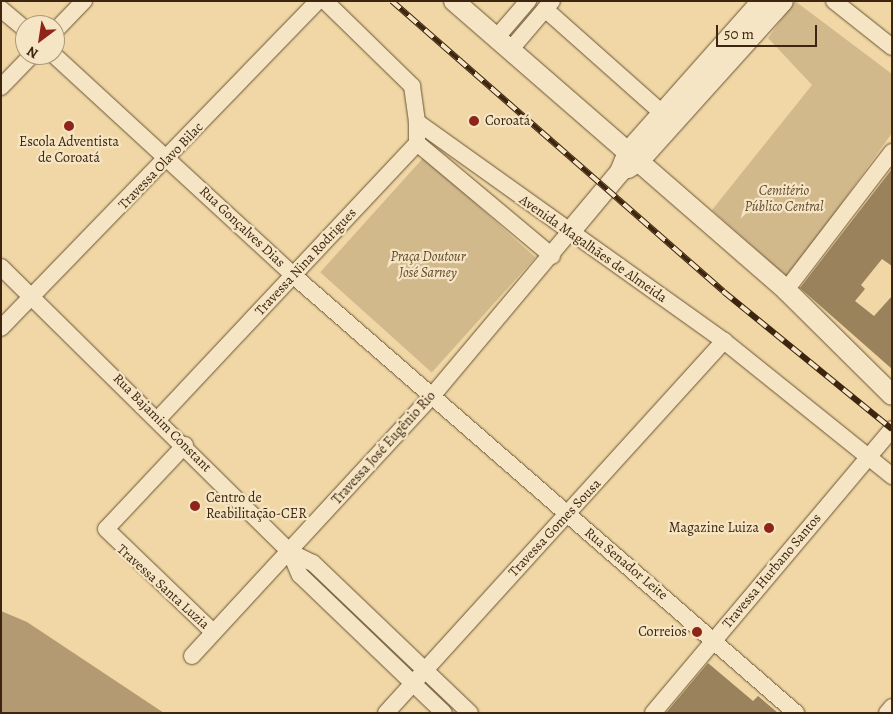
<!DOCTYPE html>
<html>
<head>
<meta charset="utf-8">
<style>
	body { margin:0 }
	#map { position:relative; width:893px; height:714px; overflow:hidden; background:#f0d7a5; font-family:Alegreya,serif }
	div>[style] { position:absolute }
	.green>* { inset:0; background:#d2b98c; transform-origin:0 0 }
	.water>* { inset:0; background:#b39a72 }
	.building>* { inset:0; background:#9a825d }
	.roads { filter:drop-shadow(0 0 1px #6a5234) drop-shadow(0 0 1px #6a5234) }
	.minor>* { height:16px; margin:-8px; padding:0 8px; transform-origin:8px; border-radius:8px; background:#f5e5c4 }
	.tertiary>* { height:20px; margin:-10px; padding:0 10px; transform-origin:10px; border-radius:10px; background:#f5e5c4 }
	.rail>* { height:5.5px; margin-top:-2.75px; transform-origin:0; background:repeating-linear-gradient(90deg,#f5e5c4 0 11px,#3d250f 0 22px); box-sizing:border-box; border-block:1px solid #3d250f }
	.dots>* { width:14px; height:14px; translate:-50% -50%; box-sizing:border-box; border:2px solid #f5e5c4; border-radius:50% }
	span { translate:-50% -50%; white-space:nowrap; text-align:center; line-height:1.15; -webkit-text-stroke:4.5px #f5e5c4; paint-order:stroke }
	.poi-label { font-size:14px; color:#3d250f }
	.left { translate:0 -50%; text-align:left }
	.right { translate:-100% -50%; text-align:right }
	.street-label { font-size:14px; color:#3d250f }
	.park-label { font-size:14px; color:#624a2e; font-style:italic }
	.frame { position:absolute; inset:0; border:2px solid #3d250f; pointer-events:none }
	.north { position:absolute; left:15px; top:15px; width:50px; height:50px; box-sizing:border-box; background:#f5e5c4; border:1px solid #ab987c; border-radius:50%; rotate:211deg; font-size:14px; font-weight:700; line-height:20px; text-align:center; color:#3d250f }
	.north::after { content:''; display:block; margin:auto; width:18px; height:22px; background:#8f2418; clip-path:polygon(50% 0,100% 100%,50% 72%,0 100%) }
	.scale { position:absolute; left:716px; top:25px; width:101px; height:22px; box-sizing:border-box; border:2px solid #3d250f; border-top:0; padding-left:6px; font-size:15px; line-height:18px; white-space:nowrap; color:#3d250f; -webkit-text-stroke:4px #f5e5c4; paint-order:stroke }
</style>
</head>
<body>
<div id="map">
	<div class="green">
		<i style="clip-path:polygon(795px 1px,892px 74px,892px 133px,788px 278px,712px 210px,812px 85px,768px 38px)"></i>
		<i style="left:424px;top:157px;width:150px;height:155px;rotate:42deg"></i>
	</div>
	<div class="water">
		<i style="clip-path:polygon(1px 611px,27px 622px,164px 713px,1px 713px)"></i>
	</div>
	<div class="building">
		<i style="clip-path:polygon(892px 169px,892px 266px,882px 259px,861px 285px,865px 289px,855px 301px,874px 316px,892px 296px,892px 369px,800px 288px)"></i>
		<i style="clip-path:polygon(708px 663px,753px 701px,758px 696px,778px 713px,666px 713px)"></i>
	</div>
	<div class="roads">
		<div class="minor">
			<i style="left:325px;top:1px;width:122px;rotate:44.3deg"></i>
			<i style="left:412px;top:86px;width:36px;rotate:82deg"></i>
			<i style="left:417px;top:122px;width:377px;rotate:35.5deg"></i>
			<i style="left:724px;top:341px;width:216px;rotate:38.8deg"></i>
			<i style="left:834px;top:1px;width:74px;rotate:38.4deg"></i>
			<i style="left:1px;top:9px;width:31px;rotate:40deg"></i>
			<i style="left:545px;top:9px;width:157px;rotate:41.6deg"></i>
			<i style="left:55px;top:31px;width:42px;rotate:-46deg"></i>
			<i style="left:497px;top:37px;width:48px;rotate:-49.3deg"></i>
			<i style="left:511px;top:49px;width:63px;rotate:-49.5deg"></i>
			<i style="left:54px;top:55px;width:326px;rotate:42.6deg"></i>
			<i style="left:294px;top:276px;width:666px;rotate:41.04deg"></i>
			<i style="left:1px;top:87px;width:45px;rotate:-45.9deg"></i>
			<i style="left:417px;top:143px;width:176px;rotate:39.9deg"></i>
			<i style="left:1px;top:267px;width:406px;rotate:44.6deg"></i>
			<i style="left:290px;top:552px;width:25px;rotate:26deg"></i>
			<i style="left:313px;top:563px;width:217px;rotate:43.7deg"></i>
			<i style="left:786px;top:290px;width:174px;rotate:-52.5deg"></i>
			<i style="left:1px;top:328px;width:455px;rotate:-45.9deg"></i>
			<i style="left:159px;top:418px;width:377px;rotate:-46.8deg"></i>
			<i style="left:417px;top:143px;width:21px;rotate:-90deg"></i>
			<i style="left:185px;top:445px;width:115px;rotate:133.2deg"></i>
			<i style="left:106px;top:529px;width:149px;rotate:43.9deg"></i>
			<i style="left:290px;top:552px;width:25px;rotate:67deg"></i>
			<i style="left:300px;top:575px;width:199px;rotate:43.8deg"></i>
			<i style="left:192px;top:656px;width:354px;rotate:-47.3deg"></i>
			<i style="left:432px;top:396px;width:213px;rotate:-50deg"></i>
			<i style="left:386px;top:713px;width:503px;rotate:-47.74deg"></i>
			<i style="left:653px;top:713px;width:371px;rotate:-49.9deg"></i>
			<i style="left:887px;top:713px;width:8px;rotate:-50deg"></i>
		</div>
		<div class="tertiary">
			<i style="left:454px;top:1px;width:440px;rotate:41deg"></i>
			<i style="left:786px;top:290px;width:149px;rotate:44.7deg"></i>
			<i style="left:628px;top:168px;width:13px;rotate:-32deg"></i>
			<i style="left:639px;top:161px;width:215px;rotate:-48deg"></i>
			<i style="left:569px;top:233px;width:80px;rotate:-50.1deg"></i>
			<i style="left:620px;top:172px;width:22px;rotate:-68deg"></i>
			<i style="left:628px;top:152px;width:202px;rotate:-48.4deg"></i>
		</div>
	</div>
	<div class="rail">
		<i style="left:392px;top:1px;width:441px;rotate:41.2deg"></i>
		<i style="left:724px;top:292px;width:217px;rotate:39.2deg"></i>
	</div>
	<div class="dots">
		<i style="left:474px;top:121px;background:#8f2418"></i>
		<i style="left:69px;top:126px;background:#8f2418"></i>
		<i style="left:195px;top:506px;background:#8f2418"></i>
		<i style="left:769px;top:528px;background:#8f2418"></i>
		<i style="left:697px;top:632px;background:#8f2418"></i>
	</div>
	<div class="poi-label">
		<span class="left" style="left:485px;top:121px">Coroatá</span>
		<span style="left:69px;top:150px">Escola Adventista<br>de Coroatá</span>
		<span class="left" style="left:206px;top:506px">Centro de<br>Reabilitação-CER</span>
		<span class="right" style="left:759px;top:528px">Magazine Luiza</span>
		<span class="right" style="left:687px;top:632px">Correios</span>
	</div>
	<div class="street-label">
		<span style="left:161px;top:166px;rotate:-46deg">Travessa Olavo Bilac</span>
		<span style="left:242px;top:227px;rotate:43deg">Rua Gonçalves Dias</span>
		<span style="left:593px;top:249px;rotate:35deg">Avenida Magalhães de Almeida</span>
		<span style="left:306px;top:262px;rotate:-47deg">Travessa Nina Rodrigues</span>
		<span style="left:162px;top:423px;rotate:45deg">Rua Bajamim Constant</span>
		<span style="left:384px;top:448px;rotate:-48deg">Travessa José Eugênio Rio</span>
		<span style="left:555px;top:528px;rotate:-47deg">Travessa Gomes Sousa</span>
		<span style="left:626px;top:564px;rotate:40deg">Rua Senador Leite</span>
		<span style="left:772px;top:571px;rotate:-50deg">Travessa Hurbano Santos</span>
		<span style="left:163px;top:587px;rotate:42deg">Travessa Santa Luzia</span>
	</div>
	<div class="park-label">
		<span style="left:784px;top:199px">Cemitério<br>Público Central</span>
		<span style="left:428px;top:265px">Praça Doutour<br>José Sarney</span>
	</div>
	<div class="frame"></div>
	<div class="north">N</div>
	<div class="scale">50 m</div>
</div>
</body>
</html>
